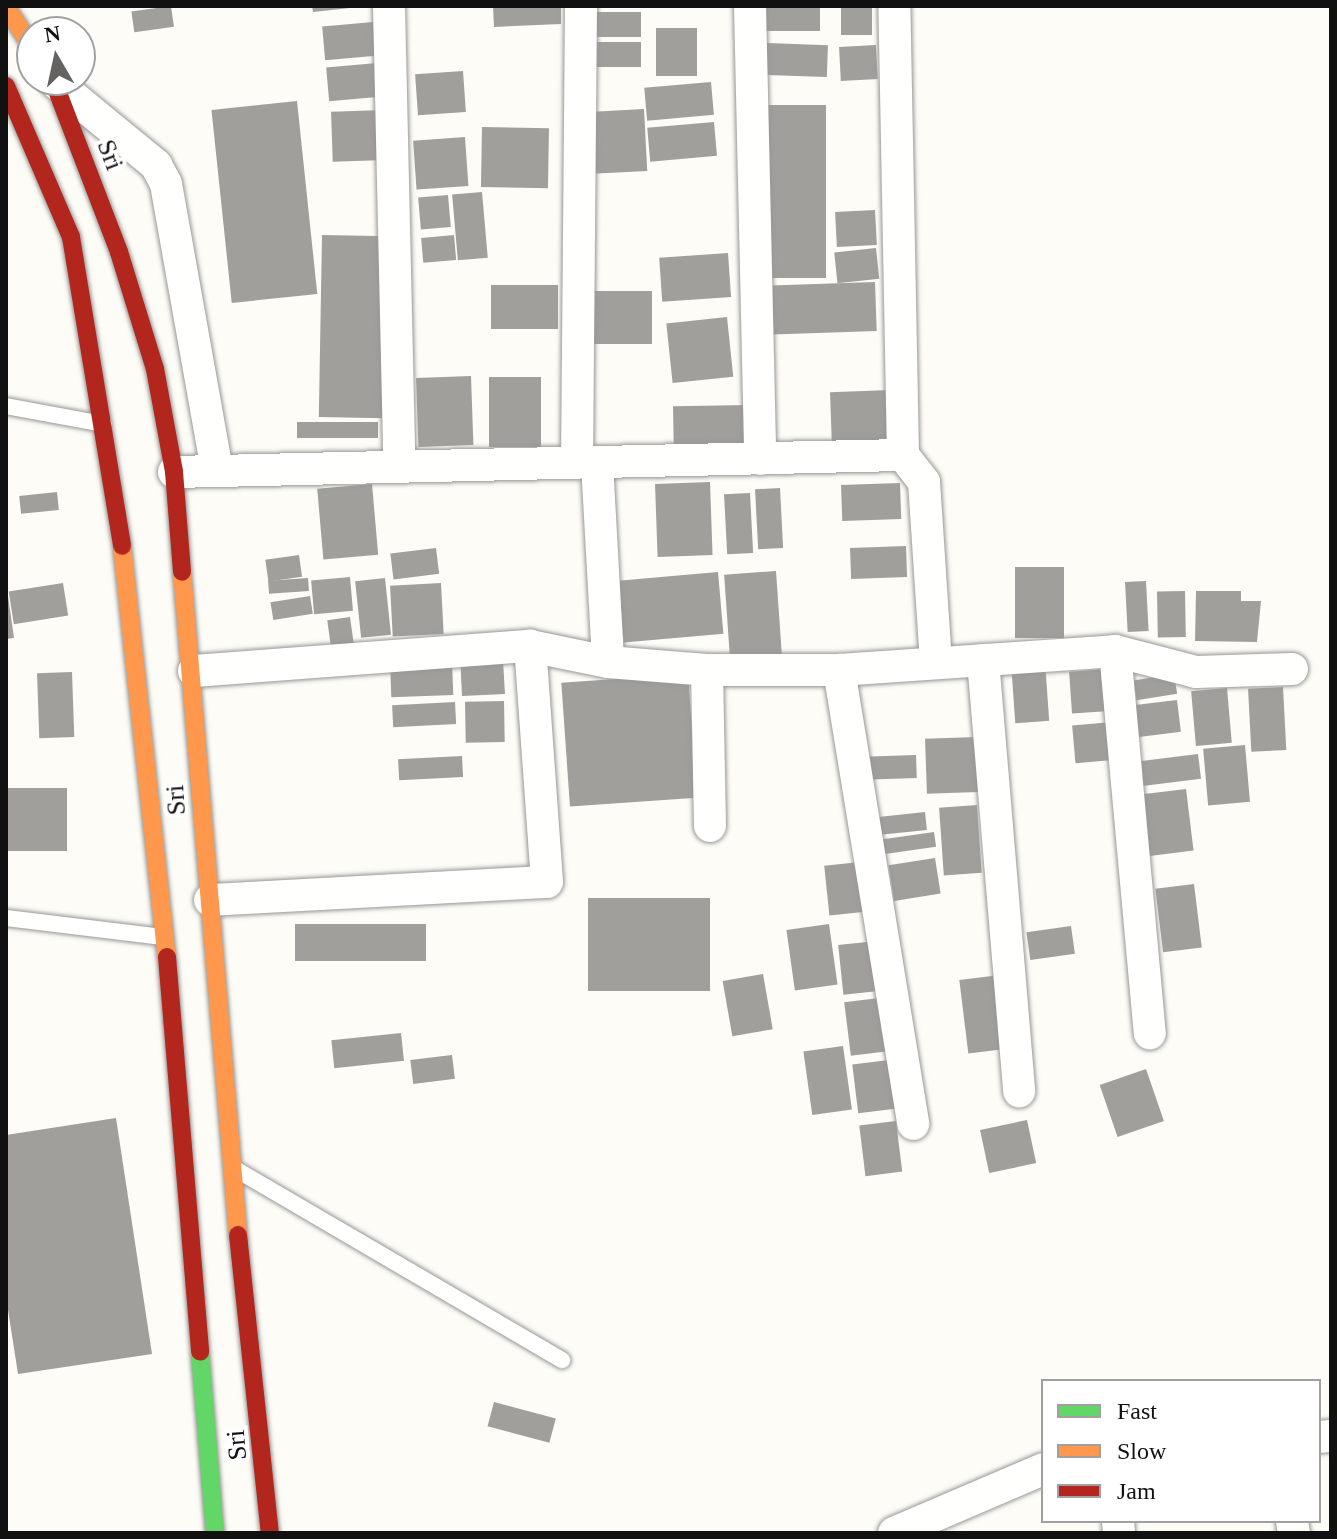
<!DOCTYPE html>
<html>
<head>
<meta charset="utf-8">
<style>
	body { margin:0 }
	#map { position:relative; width:1337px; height:1539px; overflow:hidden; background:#fdfcf7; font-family:"Times New Roman",serif }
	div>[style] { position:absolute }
	.building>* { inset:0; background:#a19f9c; transform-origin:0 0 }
	.roads { filter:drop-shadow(0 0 2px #979795) drop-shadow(0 0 2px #979795) }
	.lane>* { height:16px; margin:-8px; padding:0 8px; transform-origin:8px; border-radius:8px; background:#fffffe }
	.street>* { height:32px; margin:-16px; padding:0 16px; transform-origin:16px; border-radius:16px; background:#fffffe }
	.fast>* { height:18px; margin:-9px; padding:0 9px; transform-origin:9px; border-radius:9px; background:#63d668 }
	.slow>* { height:18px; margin:-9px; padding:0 9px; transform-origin:9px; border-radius:9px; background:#ff974d }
	.jam>* { height:18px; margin:-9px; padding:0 9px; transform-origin:9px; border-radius:9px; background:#b3261e }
	span { translate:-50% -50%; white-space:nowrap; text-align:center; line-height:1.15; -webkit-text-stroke:8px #fff; paint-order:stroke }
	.street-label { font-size:26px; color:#111 }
	.frame { position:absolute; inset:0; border:8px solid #111; pointer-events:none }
	.legend { position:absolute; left:1041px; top:1379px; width:280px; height:144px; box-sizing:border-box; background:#fff; border:2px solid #a0a0a0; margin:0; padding:10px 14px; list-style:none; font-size:24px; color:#111 }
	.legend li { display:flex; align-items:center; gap:16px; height:40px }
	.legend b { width:40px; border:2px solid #a0a0a0 }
	.north { position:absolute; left:16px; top:16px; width:80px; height:80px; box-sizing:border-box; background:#fff; border:2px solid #a0a0a0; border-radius:50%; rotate:351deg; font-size:22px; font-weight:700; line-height:32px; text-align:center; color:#111 }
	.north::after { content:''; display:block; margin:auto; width:28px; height:36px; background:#646362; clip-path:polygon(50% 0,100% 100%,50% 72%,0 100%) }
</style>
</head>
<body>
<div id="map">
	<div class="building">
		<i style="left:171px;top:6px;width:21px;height:40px;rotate:82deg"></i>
		<i style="clip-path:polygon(312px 6px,349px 6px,350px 8px,313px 12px)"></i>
		<i style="clip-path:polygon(493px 6px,561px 6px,561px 24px,494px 27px)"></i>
		<i style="left:753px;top:6px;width:67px;height:25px"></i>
		<i style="left:841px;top:6px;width:31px;height:29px"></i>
		<i style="left:586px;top:12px;width:55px;height:25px"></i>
		<i style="left:373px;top:22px;width:34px;height:51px;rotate:85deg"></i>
		<i style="left:656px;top:28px;width:41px;height:48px"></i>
		<i style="left:641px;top:42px;width:25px;height:55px;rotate:90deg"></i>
		<i style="left:767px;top:43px;width:61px;height:32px;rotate:2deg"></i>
		<i style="left:876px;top:45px;width:34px;height:37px;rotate:87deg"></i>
		<i style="left:377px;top:63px;width:34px;height:51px;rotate:85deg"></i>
		<i style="left:463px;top:71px;width:41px;height:48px;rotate:86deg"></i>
		<i style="left:711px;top:82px;width:33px;height:67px;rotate:85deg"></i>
		<i style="left:297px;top:101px;width:194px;height:86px;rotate:84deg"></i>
		<i style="left:826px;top:105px;width:173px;height:62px;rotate:90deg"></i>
		<i style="left:644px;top:109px;width:62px;height:60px;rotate:87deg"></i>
		<i style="left:384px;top:110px;width:50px;height:53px;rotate:88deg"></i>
		<i style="left:714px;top:122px;width:34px;height:67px;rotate:85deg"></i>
		<i style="left:482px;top:127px;width:67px;height:60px;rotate:1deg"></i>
		<i style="left:465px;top:137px;width:49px;height:52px;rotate:86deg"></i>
		<i style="left:482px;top:192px;width:66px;height:30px;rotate:85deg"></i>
		<i style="left:448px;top:195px;width:32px;height:30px;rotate:85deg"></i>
		<i style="left:875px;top:210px;width:35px;height:40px;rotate:87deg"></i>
		<i style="left:322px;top:235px;width:67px;height:182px;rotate:1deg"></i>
		<i style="left:454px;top:235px;width:25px;height:33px;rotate:85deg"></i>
		<i style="left:876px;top:248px;width:31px;height:42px;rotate:84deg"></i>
		<i style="left:728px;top:253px;width:44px;height:69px;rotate:86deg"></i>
		<i style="left:875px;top:282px;width:49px;height:111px;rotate:88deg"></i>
		<i style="left:491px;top:285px;width:67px;height:44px"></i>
		<i style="left:652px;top:291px;width:53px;height:65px;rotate:90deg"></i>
		<i style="left:727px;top:317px;width:60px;height:61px;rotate:84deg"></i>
		<i style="left:471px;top:376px;width:69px;height:55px;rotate:88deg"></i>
		<i style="left:489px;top:377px;width:52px;height:70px"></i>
		<i style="left:891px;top:390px;width:57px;height:61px;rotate:88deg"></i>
		<i style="left:749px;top:405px;width:42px;height:76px;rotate:89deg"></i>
		<i style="left:378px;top:422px;width:16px;height:81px;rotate:90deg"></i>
		<i style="left:710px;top:482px;width:73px;height:55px;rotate:88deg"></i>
		<i style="left:900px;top:483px;width:36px;height:59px;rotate:88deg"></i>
		<i style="left:372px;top:484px;width:71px;height:55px;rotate:85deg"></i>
		<i style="left:780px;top:488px;width:60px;height:25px;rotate:87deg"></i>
		<i style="left:57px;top:492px;width:18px;height:38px;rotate:84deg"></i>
		<i style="left:750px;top:493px;width:60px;height:26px;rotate:87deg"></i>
		<i style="left:906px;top:546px;width:31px;height:56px;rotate:88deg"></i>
		<i style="left:436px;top:548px;width:26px;height:46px;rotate:83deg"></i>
		<i style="left:299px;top:555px;width:22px;height:34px;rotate:82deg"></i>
		<i style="left:1015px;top:567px;width:49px;height:71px"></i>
		<i style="left:776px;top:571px;width:84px;height:52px;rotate:86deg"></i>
		<i style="left:718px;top:572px;width:62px;height:100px;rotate:85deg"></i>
		<i style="left:350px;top:577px;width:34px;height:39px;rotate:85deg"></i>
		<i style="left:308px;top:578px;width:13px;height:40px;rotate:86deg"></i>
		<i style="left:385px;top:578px;width:57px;height:30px;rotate:84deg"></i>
		<i style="left:1146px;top:581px;width:50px;height:21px;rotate:87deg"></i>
		<i style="left:63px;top:583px;width:33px;height:55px;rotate:81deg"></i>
		<i style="left:441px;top:583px;width:51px;height:51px;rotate:87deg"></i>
		<i style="left:1185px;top:591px;width:46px;height:28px;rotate:89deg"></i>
		<i style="clip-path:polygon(1196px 591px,1241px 591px,1241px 601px,1261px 601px,1257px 642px,1195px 641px)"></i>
		<i style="clip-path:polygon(8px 596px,14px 638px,6px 639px,6px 597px)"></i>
		<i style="left:310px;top:596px;width:18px;height:40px;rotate:81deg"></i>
		<i style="left:350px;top:617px;width:36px;height:23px;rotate:82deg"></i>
		<i style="clip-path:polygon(460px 654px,503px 661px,505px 694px,462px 696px)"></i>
		<i style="left:452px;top:659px;width:36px;height:62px;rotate:88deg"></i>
		<i style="left:1045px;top:661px;width:60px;height:34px;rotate:86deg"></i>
		<i style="left:1107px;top:669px;width:42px;height:38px;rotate:86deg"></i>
		<i style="left:72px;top:672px;width:65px;height:35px;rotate:88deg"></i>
		<i style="left:688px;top:674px;width:124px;height:127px;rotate:86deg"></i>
		<i style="left:1174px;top:674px;width:20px;height:41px;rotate:81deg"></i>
		<i style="left:1283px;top:687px;width:63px;height:35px;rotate:87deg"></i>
		<i style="left:1227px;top:688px;width:55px;height:36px;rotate:85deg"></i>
		<i style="left:1177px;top:700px;width:32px;height:42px;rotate:83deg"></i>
		<i style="left:504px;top:701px;width:41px;height:39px;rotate:89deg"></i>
		<i style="left:455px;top:702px;width:22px;height:63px;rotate:87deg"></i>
		<i style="left:1112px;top:722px;width:38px;height:40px;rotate:85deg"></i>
		<i style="left:976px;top:737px;width:55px;height:51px;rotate:88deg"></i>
		<i style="left:1245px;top:745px;width:57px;height:42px;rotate:85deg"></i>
		<i style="left:1198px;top:754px;width:25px;height:61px;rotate:83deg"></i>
		<i style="left:916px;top:755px;width:23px;height:53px;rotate:88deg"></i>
		<i style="left:462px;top:756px;width:21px;height:64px;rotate:87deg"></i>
		<i style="left:67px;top:788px;width:63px;height:61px;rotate:90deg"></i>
		<i style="left:1186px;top:789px;width:62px;height:44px;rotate:83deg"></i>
		<i style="left:977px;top:805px;width:68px;height:38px;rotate:86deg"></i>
		<i style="left:925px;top:812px;width:18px;height:54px;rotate:84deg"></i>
		<i style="left:934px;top:832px;width:15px;height:55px;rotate:82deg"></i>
		<i style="left:935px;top:858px;width:36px;height:47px;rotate:81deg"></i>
		<i style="left:860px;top:862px;width:50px;height:36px;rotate:84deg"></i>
		<i style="left:1194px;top:884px;width:64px;height:39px;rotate:83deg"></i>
		<i style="left:710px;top:898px;width:93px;height:122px;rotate:90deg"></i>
		<i style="left:426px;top:924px;width:37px;height:131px;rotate:90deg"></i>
		<i style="left:829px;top:924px;width:61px;height:43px;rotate:82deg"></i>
		<i style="left:1071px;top:926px;width:28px;height:45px;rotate:82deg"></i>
		<i style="left:876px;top:941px;width:50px;height:38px;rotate:84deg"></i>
		<i style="left:763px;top:974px;width:56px;height:41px;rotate:80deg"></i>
		<i style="left:1000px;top:975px;width:74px;height:41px;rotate:83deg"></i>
		<i style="left:879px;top:998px;width:54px;height:35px;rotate:83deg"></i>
		<i style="left:401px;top:1033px;width:28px;height:70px;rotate:84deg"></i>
		<i style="left:843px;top:1046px;width:64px;height:40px;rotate:82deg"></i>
		<i style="left:452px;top:1055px;width:24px;height:42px;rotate:83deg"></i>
		<i style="left:889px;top:1060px;width:49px;height:37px;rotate:83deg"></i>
		<i style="left:1146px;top:1069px;width:55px;height:49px;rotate:71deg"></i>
		<i style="clip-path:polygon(116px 1118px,152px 1354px,18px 1374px,6px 1297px,6px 1135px)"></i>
		<i style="left:1027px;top:1120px;width:44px;height:48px;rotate:78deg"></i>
		<i style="left:896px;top:1121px;width:51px;height:37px;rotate:83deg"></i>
		<i style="left:494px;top:1402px;width:64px;height:25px;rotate:15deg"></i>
	</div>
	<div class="roads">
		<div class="lane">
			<i style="left:6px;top:406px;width:99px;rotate:10.5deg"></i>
			<i style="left:6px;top:918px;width:158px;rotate:6.9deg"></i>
			<i style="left:235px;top:1169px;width:379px;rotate:30.3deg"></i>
		</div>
		<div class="street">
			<i style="left:389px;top:6px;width:457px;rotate:88.7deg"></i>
			<i style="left:750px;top:6px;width:453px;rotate:88.7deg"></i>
			<i style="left:55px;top:82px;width:131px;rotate:39.4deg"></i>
			<i style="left:156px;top:165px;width:21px;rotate:62deg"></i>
			<i style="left:166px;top:184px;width:291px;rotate:79.9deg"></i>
			<i style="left:903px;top:455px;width:34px;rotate:52deg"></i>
			<i style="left:924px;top:482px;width:181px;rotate:86.2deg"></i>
			<i style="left:577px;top:463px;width:457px;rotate:-89.5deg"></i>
			<i style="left:597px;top:463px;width:199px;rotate:86.8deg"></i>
			<i style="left:174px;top:472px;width:729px;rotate:-1.34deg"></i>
			<i style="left:903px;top:455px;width:449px;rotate:-91.1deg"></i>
			<i style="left:1115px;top:651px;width:384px;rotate:84.8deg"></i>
			<i style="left:983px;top:660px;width:433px;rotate:85.2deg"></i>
			<i style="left:707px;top:670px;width:156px;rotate:88.9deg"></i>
			<i style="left:839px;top:670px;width:460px;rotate:80.7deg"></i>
			<i style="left:194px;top:671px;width:337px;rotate:-4.3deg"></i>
			<i style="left:530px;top:646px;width:80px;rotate:11.6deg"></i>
			<i style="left:608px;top:662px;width:99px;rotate:4.6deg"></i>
			<i style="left:707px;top:670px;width:132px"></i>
			<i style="left:839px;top:670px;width:277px;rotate:-3.9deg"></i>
			<i style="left:1115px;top:651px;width:84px;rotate:14.5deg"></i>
			<i style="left:1196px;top:672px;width:96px;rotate:-1.8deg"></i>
			<i style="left:210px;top:900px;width:337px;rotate:-3.1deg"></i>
			<i style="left:547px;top:882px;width:237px;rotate:-94.1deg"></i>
			<i style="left:1319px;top:1437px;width:12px;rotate:-5deg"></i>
			<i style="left:1118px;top:1521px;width:12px;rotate:85deg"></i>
			<i style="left:1292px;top:1521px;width:12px;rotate:81deg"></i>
			<i style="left:894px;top:1533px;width:162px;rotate:-23.2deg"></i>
		</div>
		<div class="fast">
			<i style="left:200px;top:1352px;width:182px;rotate:85.3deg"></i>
		</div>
		<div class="slow">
			<i style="left:6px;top:7px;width:48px;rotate:57deg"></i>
			<i style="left:122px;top:546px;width:413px;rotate:83.8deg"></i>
			<i style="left:182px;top:572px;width:665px;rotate:85.17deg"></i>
		</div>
		<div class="jam">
			<i style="left:53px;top:80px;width:184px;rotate:69deg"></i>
			<i style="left:119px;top:252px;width:122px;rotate:72.9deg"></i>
			<i style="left:155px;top:369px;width:105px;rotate:79.5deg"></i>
			<i style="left:174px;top:472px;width:100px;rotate:85.4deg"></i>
			<i style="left:6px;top:86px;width:164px;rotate:66.7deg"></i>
			<i style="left:71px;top:237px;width:313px;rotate:80.6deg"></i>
			<i style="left:167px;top:957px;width:396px;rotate:85.2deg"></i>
			<i style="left:238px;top:1235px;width:300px;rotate:83.9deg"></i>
		</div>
	</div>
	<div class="street-label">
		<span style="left:110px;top:155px;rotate:69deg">Sri</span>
		<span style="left:176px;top:800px;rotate:-94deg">Sri</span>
		<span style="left:237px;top:1445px;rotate:-95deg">Sri</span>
	</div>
	<div class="frame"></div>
	<ul class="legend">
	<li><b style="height:10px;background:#63d668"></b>Fast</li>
	<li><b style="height:10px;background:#ff974d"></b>Slow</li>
	<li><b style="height:10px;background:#b3261e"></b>Jam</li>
	</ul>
	<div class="north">N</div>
</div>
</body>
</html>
